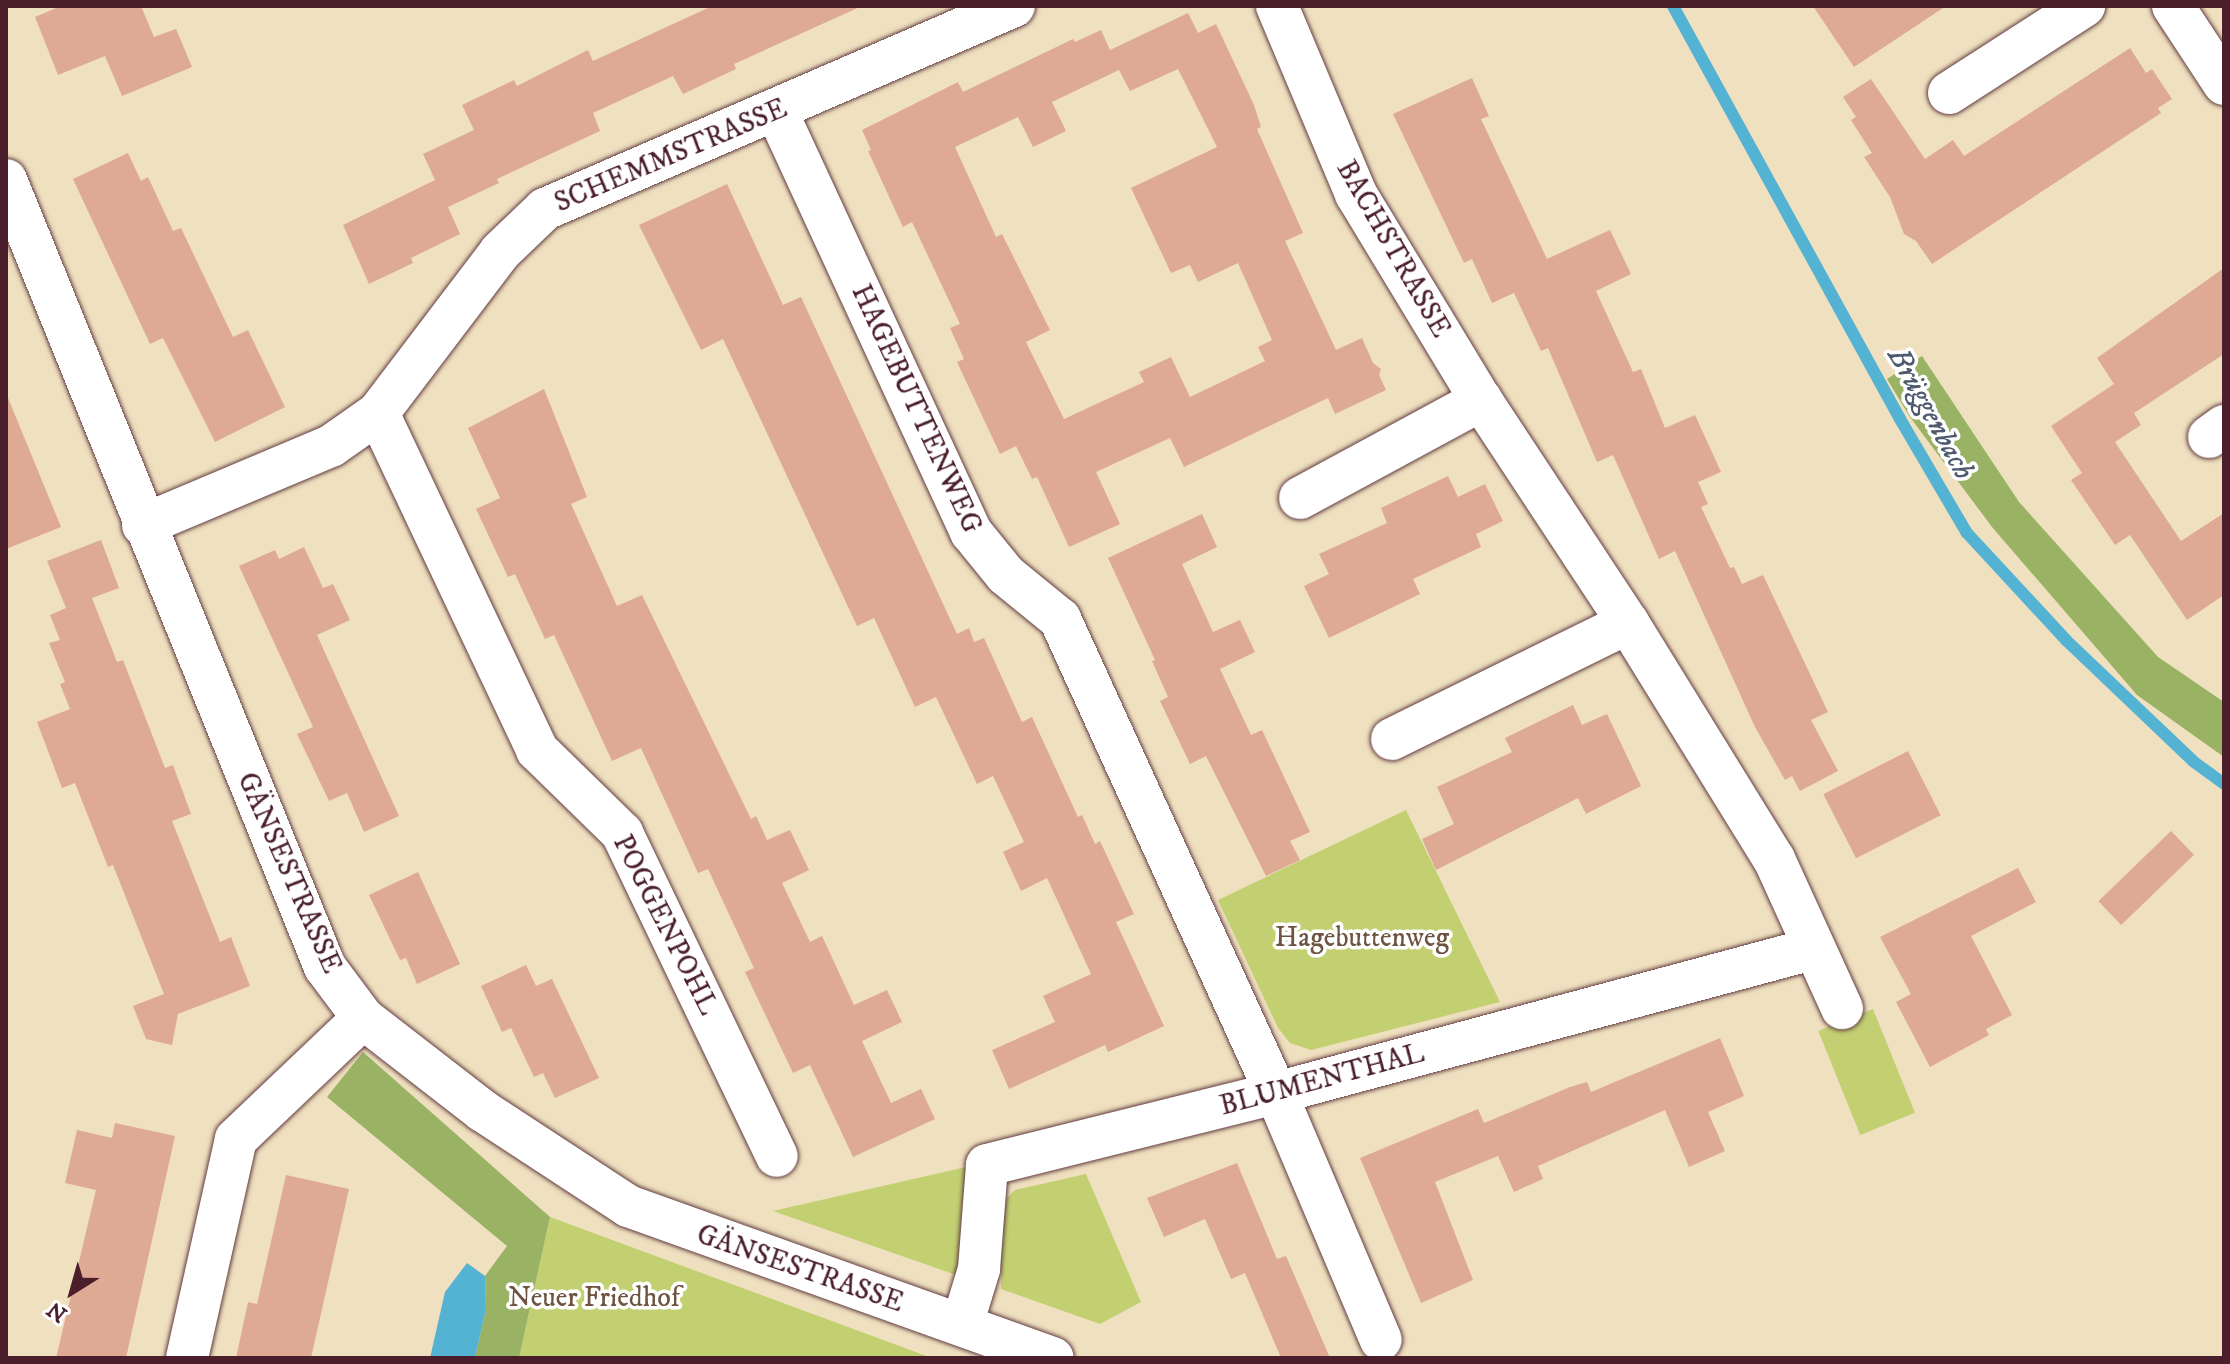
<!DOCTYPE html>
<html>
<head>
<meta charset="utf-8">
<style>
	body { margin:0 }
	#map { position:relative; width:2230px; height:1364px; overflow:hidden; background:#efe0bf; font-family:"IM FELL DW Pica",serif }
	div>[style] { position:absolute }
	.green>* { inset:0; background:#c2d072; transform-origin:0 0 }
	.forest>* { inset:0; background:#99b264 }
	.water>* { inset:0; background:#54b2d2 }
	.stream>* { height:12px; margin:-6px; padding:0 6px; transform-origin:6px; border-radius:6px; background:#54b2d2 }
	.building>* { inset:0; background:#dfaa93; transform-origin:0 0 }
	.roads { filter:drop-shadow(0 0 2px #633c41) drop-shadow(0 0 2px #633c41) }
	.minor>* { height:42px; margin:-21px; padding:0 21px; transform-origin:21px; border-radius:21px; background:#fff }
	span { translate:-50% -50%; white-space:nowrap; text-align:center; line-height:1.15; -webkit-text-stroke:7px #fff; paint-order:stroke }
	.street-label { font-size:28px; color:#4a1f2b }
	.park-label { font-size:28px; color:#6e5440 }
	.water-label { font-size:30px; color:#4e5a6e; font-style:italic }
	.frame { position:absolute; inset:0; border:8px solid #4a1f2b; pointer-events:none }
	.north { position:absolute; left:32px; top:1252px; width:80px; height:80px; -webkit-text-stroke:6px #fff; paint-order:stroke; rotate:217deg; font-size:22px; font-weight:700; line-height:32px; text-align:center; color:#4a1f2b }
	.north::after { content:''; display:block; margin:auto; width:28px; height:36px; background:#4a1f2b; clip-path:polygon(50% 0,100% 100%,50% 72%,0 100%) }
</style>
</head>
<body>
<div id="map">
	<div class="green">
		<i style="clip-path:polygon(1406px 810px,1500px 1002px,1311px 1050px,1290px 1043px,1278px 1028px,1218px 900px)"></i>
		<i style="left:1873px;top:1009px;width:112px;height:59px;rotate:68deg"></i>
		<i style="clip-path:polygon(966px 1167px,962px 1277px,773px 1211px)"></i>
		<i style="clip-path:polygon(1086px 1174px,1141px 1302px,1100px 1324px,1001px 1289px,1001px 1204px,1015px 1190px)"></i>
		<i style="clip-path:polygon(550px 1217px,932px 1358px,519px 1358px)"></i>
	</div>
	<div class="forest">
		<i style="clip-path:polygon(1922px 356px,2019px 502px,2158px 657px,2224px 702px,2224px 757px,2137px 695px,1992px 527px,1910px 417px,1887px 379px)"></i>
		<i style="clip-path:polygon(363px 1052px,550px 1217px,519px 1358px,475px 1358px,486px 1309px,485px 1276px,507px 1246px,327px 1097px)"></i>
	</div>
	<div class="water">
		<i style="clip-path:polygon(467px 1263px,485px 1276px,486px 1309px,475px 1358px,430px 1358px,445px 1292px)"></i>
	</div>
	<div class="stream">
		<i style="left:1673px;top:6px;width:471px;rotate:61.2deg"></i>
		<i style="left:1900px;top:419px;width:132px;rotate:59.6deg"></i>
		<i style="left:1967px;top:533px;width:147px;rotate:47.2deg"></i>
		<i style="left:2067px;top:641px;width:175px;rotate:43.6deg"></i>
		<i style="left:2194px;top:762px;width:37px;rotate:36deg"></i>
	</div>
	<div class="building">
		<i style="clip-path:polygon(61px 6px,141px 6px,154px 37px,176px 29px,192px 67px,122px 96px,105px 56px,58px 75px,35px 17px)"></i>
		<i style="clip-path:polygon(712px 6px,862px 6px,734px 64px,736px 69px,683px 94px,673px 76px,593px 113px,600px 131px,497px 179px,499px 183px,448px 207px,460px 234px,411px 258px,413px 263px,369px 284px,343px 225px,435px 180px,423px 154px,474px 130px,462px 105px,514px 80px,517px 86px,588px 50px,593px 61px)"></i>
		<i style="clip-path:polygon(1813px 6px,1946px 6px,1854px 67px)"></i>
		<i style="clip-path:polygon(evenodd,1188px 13px,1198px 33px,1216px 24px,1254px 105px,1261px 127px,1257px 129px,1303px 233px,1285px 241px,1336px 350px,1362px 338px,1373px 363px,1381px 369px,1379px 375px,1386px 390px,1335px 414px,1328px 398px,1184px 467px,1170px 438px,1096px 472px,1120px 524px,1069px 547px,1037px 477px,1032px 479px,1016px 446px,1000px 454px,957px 362px,964px 359px,950px 328px,960px 324px,912px 222px,903px 227px,868px 151px,871px 150px,862px 130px,958px 82px,963px 92px,1073px 39px,1075px 42px,1101px 30px,1110px 50px,1188px 13px,1178px 69px,1217px 147px,1131px 188px,1171px 273px,1190px 265px,1198px 282px,1238px 263px,1272px 340px,1258px 347px,1265px 361px,1190px 397px,1171px 357px,1139px 372px,1144px 382px,1064px 419px,1026px 342px,1050px 330px,1002px 234px,996px 237px,955px 147px,1018px 117px,1033px 147px,1066px 131px,1052px 102px,1119px 70px,1130px 91px,1178px 69px)"></i>
		<i style="clip-path:polygon(2130px 48px,2146px 73px,2152px 69px,2172px 99px,2158px 108px,2161px 113px,1932px 264px,1916px 241px,1904px 234px,1890px 197px,1864px 157px,1872px 153px,1851px 120px,1856px 117px,1843px 97px,1871px 79px,1925px 159px,1953px 140px,1964px 156px)"></i>
		<i style="clip-path:polygon(1472px 78px,1489px 116px,1481px 119px,1547px 259px,1610px 230px,1631px 274px,1596px 291px,1633px 372px,1641px 369px,1665px 428px,1695px 415px,1721px 472px,1698px 482px,1708px 504px,1701px 507px,1730px 568px,1734px 567px,1742px 584px,1763px 575px,1828px 712px,1811px 720px,1838px 771px,1800px 791px,1792px 776px,1785px 780px,1755px 727px,1675px 551px,1659px 559px,1613px 455px,1597px 462px,1548px 348px,1541px 351px,1514px 293px,1492px 303px,1472px 259px,1464px 263px,1393px 114px)"></i>
		<i style="clip-path:polygon(128px 153px,141px 181px,148px 177px,173px 231px,181px 228px,233px 337px,248px 330px,285px 407px,215px 442px,163px 338px,150px 344px,73px 179px)"></i>
		<i style="clip-path:polygon(727px 184px,783px 305px,801px 297px,957px 634px,969px 628px,974px 642px,984px 638px,1022px 722px,1032px 717px,1078px 817px,1082px 815px,1095px 844px,1100px 841px,1134px 914px,1116px 922px,1164px 1026px,1108px 1052px,1105px 1045px,1009px 1089px,992px 1050px,1055px 1022px,1043px 996px,1091px 974px,1047px 878px,1021px 891px,1003px 852px,1024px 842px,993px 776px,977px 784px,936px 697px,915px 707px,874px 618px,857px 626px,723px 339px,701px 350px,639px 225px)"></i>
		<i style="clip-path:polygon(2224px 268px,2224px 354px,2134px 413px,2141px 425px,2115px 442px,2181px 541px,2224px 513px,2224px 595px,2187px 620px,2130px 535px,2115px 545px,2071px 480px,2082px 473px,2051px 426px,2114px 384px,2097px 358px)"></i>
		<i style="clip-path:polygon(544px 389px,587px 497px,571px 504px,617px 606px,642px 595px,751px 819px,756px 816px,767px 840px,790px 830px,809px 870px,782px 883px,810px 942px,822px 936px,854px 1005px,887px 990px,902px 1022px,862px 1041px,891px 1103px,921px 1089px,935px 1119px,853px 1157px,810px 1065px,793px 1073px,745px 972px,754px 968px,708px 869px,698px 873px,641px 748px,612px 761px,554px 635px,545px 639px,515px 574px,508px 577px,476px 509px,500px 498px,468px 428px)"></i>
		<i style="clip-path:polygon(6px 393px,61px 527px,6px 549px)"></i>
		<i style="clip-path:polygon(1448px 476px,1458px 497px,1485px 484px,1503px 521px,1476px 534px,1481px 547px,1413px 579px,1420px 594px,1329px 638px,1304px 586px,1329px 574px,1319px 554px,1387px 523px,1381px 508px)"></i>
		<i style="clip-path:polygon(1202px 514px,1217px 547px,1182px 564px,1213px 632px,1240px 620px,1255px 652px,1220px 669px,1251px 735px,1262px 730px,1310px 832px,1290px 841px,1300px 860px,1266px 876px,1206px 756px,1190px 764px,1160px 701px,1168px 697px,1152px 661px,1155px 660px,1108px 558px)"></i>
		<i style="clip-path:polygon(101px 540px,119px 588px,92px 598px,117px 662px,123px 660px,165px 768px,173px 765px,191px 814px,172px 821px,220px 942px,231px 937px,250px 986px,178px 1014px,172px 1045px,146px 1039px,133px 1006px,164px 994px,113px 865px,108px 867px,75px 783px,62px 788px,37px 722px,70px 709px,60px 684px,65px 682px,49px 643px,60px 640px,50px 615px,66px 608px,47px 561px)"></i>
		<i style="clip-path:polygon(304px 547px,323px 588px,333px 584px,350px 620px,317px 635px,399px 816px,364px 832px,347px 793px,329px 801px,297px 734px,313px 727px,239px 566px,275px 550px,279px 559px)"></i>
		<i style="clip-path:polygon(1573px 705px,1582px 725px,1607px 714px,1641px 786px,1586px 814px,1578px 798px,1436px 870px,1422px 839px,1454px 824px,1437px 787px,1512px 752px,1505px 738px)"></i>
		<i style="left:1908px;top:751px;width:72px;height:95px;rotate:63deg"></i>
		<i style="left:2171px;top:831px;width:33px;height:101px;rotate:46deg"></i>
		<i style="clip-path:polygon(2018px 868px,2036px 902px,1971px 936px,2012px 1015px,1986px 1029px,1989px 1035px,1930px 1067px,1896px 1002px,1911px 994px,1880px 937px)"></i>
		<i style="clip-path:polygon(418px 872px,460px 964px,417px 984px,406px 958px,400px 960px,369px 895px)"></i>
		<i style="clip-path:polygon(526px 965px,536px 986px,552px 979px,599px 1078px,555px 1098px,543px 1073px,534px 1077px,511px 1028px,502px 1032px,481px 986px)"></i>
		<i style="clip-path:polygon(1720px 1038px,1744px 1096px,1708px 1112px,1725px 1151px,1689px 1167px,1665px 1110px,1538px 1166px,1543px 1179px,1514px 1192px,1498px 1156px,1435px 1182px,1473px 1280px,1421px 1303px,1360px 1158px,1478px 1109px,1484px 1123px,1570px 1087px,1587px 1082px,1591px 1092px)"></i>
		<i style="clip-path:polygon(115px 1123px,175px 1136px,126px 1358px,56px 1358px,96px 1190px,65px 1183px,77px 1130px,112px 1138px)"></i>
		<i style="clip-path:polygon(1237px 1163px,1277px 1259px,1286px 1256px,1330px 1358px,1281px 1358px,1245px 1273px,1231px 1279px,1205px 1219px,1164px 1237px,1147px 1198px)"></i>
		<i style="clip-path:polygon(286px 1175px,349px 1189px,311px 1358px,236px 1358px,248px 1302px,257px 1304px)"></i>
	</div>
	<div class="roads">
		<div class="minor">
			<i style="left:1277px;top:6px;width:204px;rotate:67.2deg"></i>
			<i style="left:1356px;top:194px;width:241px;rotate:58.8deg"></i>
			<i style="left:1481px;top:400px;width:267px;rotate:56.6deg"></i>
			<i style="left:1628px;top:623px;width:278px;rotate:58.3deg"></i>
			<i style="left:1774px;top:859px;width:164px;rotate:65.5deg"></i>
			<i style="left:2173px;top:6px;width:93px;rotate:56.8deg"></i>
			<i style="left:1949px;top:93px;width:161px;rotate:-32.8deg"></i>
			<i style="left:776px;top:110px;width:465px;rotate:65.2deg"></i>
			<i style="left:971px;top:532px;width:55px;rotate:50.9deg"></i>
			<i style="left:1006px;top:575px;width:70px;rotate:39.2deg"></i>
			<i style="left:1060px;top:619px;width:521px;rotate:65.5deg"></i>
			<i style="left:1276px;top:1093px;width:268px;rotate:67deg"></i>
			<i style="left:6px;top:180px;width:849px;rotate:67.94deg"></i>
			<i style="left:325px;top:967px;width:64px;rotate:53.3deg"></i>
			<i style="left:363px;top:1018px;width:152px;rotate:37.8deg"></i>
			<i style="left:483px;top:1111px;width:173px;rotate:33.2deg"></i>
			<i style="left:628px;top:1206px;width:451px;rotate:19.7deg"></i>
			<i style="left:378px;top:413px;width:373px;rotate:64.7deg"></i>
			<i style="left:537px;top:750px;width:119px;rotate:44.3deg"></i>
			<i style="left:622px;top:833px;width:358px;rotate:64.4deg"></i>
			<i style="left:2209px;top:437px;width:19px;rotate:-36deg"></i>
			<i style="left:1300px;top:498px;width:206px;rotate:-28.4deg"></i>
			<i style="left:143px;top:525px;width:204px;rotate:-22.8deg"></i>
			<i style="left:331px;top:446px;width:57px;rotate:-35.1deg"></i>
			<i style="left:378px;top:413px;width:202px;rotate:-52.8deg"></i>
			<i style="left:500px;top:252px;width:62px;rotate:-43.7deg"></i>
			<i style="left:545px;top:209px;width:511px;rotate:-23.4deg"></i>
			<i style="left:1392px;top:739px;width:263px;rotate:-26.2deg"></i>
			<i style="left:962px;top:1325px;width:59px;rotate:-73.1deg"></i>
			<i style="left:979px;top:1269px;width:104px;rotate:-85.6deg"></i>
			<i style="left:987px;top:1165px;width:298px;rotate:-14deg"></i>
			<i style="left:1276px;top:1093px;width:555px;rotate:-15.04deg"></i>
			<i style="left:187px;top:1358px;width:224px;rotate:-77.4deg"></i>
			<i style="left:236px;top:1139px;width:175px;rotate:-43.6deg"></i>
		</div>
	</div>
	<div class="street-label">
		<span style="left:671px;top:156px;rotate:-23deg">SCHEMMSTRASSE</span>
		<span style="left:1393px;top:249px;rotate:60deg">BACHSTRASSE</span>
		<span style="left:916px;top:409px;rotate:65deg">HAGEBUTTENWEG</span>
		<span style="left:289px;top:873px;rotate:66deg">GÄNSESTRASSE</span>
		<span style="left:665px;top:925px;rotate:63deg">POGGENPOHL</span>
		<span style="left:1322px;top:1080px;rotate:-15deg">BLUMENTHAL</span>
		<span style="left:800px;top:1269px;rotate:19deg">GÄNSESTRASSE</span>
	</div>
	<div class="park-label">
		<span style="left:1362px;top:938px">Hagebuttenweg</span>
		<span style="left:594px;top:1298px">Neuer Friedhof</span>
	</div>
	<div class="water-label">
		<span style="left:1930px;top:414px;rotate:61deg">Brüggenbach</span>
	</div>
	<div class="frame"></div>
	<div class="north">N</div>
</div>
</body>
</html>
